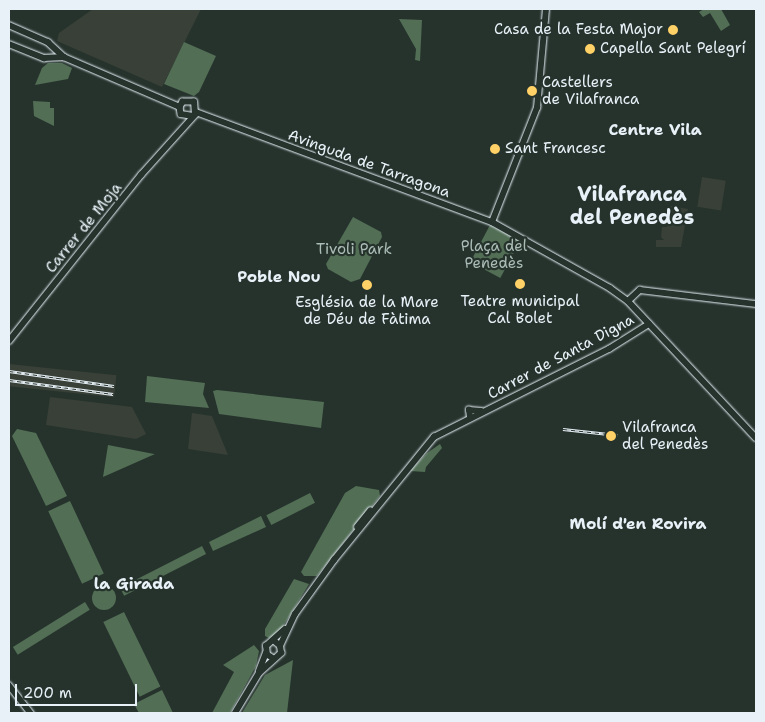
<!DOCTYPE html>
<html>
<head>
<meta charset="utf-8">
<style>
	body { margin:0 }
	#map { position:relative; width:765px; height:722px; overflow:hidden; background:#26332d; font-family:"Shantell Sans",sans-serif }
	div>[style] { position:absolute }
	.built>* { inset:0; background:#394037; transform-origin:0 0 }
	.green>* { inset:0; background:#526e55; transform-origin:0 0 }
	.round { border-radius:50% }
	.roads { filter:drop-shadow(0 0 1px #e8f1f8) drop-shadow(0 0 1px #e8f1f8) }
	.secondary>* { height:5.5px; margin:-2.75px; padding:0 2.75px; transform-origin:2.75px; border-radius:2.75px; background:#26332d }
	.rail>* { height:3px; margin-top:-1.5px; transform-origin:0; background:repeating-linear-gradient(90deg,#26332d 0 4px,#e8f1f8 0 8px); box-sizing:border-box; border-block:1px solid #e8f1f8 }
	.dots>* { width:14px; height:14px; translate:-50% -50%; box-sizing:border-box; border:2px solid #26332d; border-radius:50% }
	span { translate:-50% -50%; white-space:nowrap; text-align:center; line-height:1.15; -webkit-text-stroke:4.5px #26332d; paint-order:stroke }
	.poi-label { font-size:15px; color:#e8f1f8 }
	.right { translate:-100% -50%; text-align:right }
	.left { translate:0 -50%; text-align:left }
	.street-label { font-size:15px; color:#e8f1f8 }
	.park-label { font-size:15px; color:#acbdb7 }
	.neighbourhood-label { font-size:16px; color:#e8f1f8; font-weight:700 }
	.district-label { font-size:20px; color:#e8f1f8; font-weight:700 }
	.frame { position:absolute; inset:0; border:10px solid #e8f1f8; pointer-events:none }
	.scale { position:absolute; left:15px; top:684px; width:122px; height:22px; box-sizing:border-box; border:2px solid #e8f1f8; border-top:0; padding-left:6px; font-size:15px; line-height:18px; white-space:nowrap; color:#e8f1f8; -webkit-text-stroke:4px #26332d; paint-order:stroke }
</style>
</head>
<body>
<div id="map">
	<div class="built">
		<i style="clip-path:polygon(93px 9px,201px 9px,162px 87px,57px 41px,59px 33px)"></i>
		<i style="left:702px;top:177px;width:24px;height:30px;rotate:9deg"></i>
		<i style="clip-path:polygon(671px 206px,688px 209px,681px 247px,656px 247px,656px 240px,664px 240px,661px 237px,662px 227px,667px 227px)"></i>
		<i style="left:9px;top:364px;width:108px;height:22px;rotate:6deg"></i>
		<i style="clip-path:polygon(50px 397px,132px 407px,146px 434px,136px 439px,46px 425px)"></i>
		<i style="clip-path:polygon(192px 413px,212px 416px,228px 455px,188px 449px)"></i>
	</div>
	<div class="green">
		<i style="clip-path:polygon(704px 9px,721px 9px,730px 25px,721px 31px,710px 13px,703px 17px,699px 12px)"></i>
		<i style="clip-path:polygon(399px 19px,422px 20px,420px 61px,415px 60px,416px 49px)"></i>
		<i style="clip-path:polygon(184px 42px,216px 56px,199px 92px,194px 96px,164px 84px)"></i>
		<i style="clip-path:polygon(48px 63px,62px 63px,72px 68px,68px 79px,35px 85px,42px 68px)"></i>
		<i style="clip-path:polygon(33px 101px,50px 102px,50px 108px,54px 108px,54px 126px,34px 116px)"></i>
		<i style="clip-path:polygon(353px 217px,381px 232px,382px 237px,360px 279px,351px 282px,328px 269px,326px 264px)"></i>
		<i style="left:490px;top:225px;width:34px;height:42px;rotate:28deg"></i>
		<i style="clip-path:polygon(147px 376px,205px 383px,203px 394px,209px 408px,145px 402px)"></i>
		<i style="clip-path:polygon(217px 390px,324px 402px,321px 428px,219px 414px,213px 391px)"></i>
		<i style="clip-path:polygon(17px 429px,36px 433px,67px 496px,46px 506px,12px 436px)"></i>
		<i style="clip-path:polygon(440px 444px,442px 448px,426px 467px,425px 472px,410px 471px,427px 453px)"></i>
		<i style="clip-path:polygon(108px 445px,154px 454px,155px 454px,103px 477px)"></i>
		<i style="clip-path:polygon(356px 486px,379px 490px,380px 496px,317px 576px,304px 576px,301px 572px,345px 493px)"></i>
		<i style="left:310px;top:493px;width:11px;height:49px;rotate:63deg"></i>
		<i style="left:70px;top:501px;width:80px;height:24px;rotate:65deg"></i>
		<i style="clip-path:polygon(261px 516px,266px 527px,213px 551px,209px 542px)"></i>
		<i style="left:202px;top:546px;width:9px;height:92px;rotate:63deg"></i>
		<i style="clip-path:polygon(294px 579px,309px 584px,279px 633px,269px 638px,265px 636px,265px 629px)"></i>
		<i class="round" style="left:92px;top:586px;width:24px;height:24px"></i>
		<i style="left:85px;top:602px;width:9px;height:85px;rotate:58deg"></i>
		<i style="left:124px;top:612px;width:83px;height:23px;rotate:64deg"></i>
		<i style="clip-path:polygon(254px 645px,259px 651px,256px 666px,230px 713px,212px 713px,234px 672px,223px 665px)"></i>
		<i style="clip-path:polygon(293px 660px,287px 713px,242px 713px,265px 675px)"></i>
		<i style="clip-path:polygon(162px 690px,173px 713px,139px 713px,134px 704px)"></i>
	</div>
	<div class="roads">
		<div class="secondary">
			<i style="left:9px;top:25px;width:43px;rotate:23.6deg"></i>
			<i style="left:48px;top:42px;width:22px;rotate:43deg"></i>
			<i style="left:64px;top:57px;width:126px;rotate:23.3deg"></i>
			<i style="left:9px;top:44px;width:38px;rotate:22deg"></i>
			<i style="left:44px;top:58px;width:20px;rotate:-3deg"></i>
			<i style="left:196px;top:112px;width:316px;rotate:20.4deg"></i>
			<i style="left:492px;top:222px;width:135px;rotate:29.2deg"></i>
			<i style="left:610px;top:288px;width:22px;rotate:36deg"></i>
			<i style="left:628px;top:301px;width:187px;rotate:46.9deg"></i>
			<i style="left:492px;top:222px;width:123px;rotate:-68.5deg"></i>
			<i style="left:537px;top:108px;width:99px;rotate:-84.8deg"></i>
			<i style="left:628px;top:301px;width:16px;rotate:-43deg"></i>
			<i style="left:640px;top:290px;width:117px;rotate:6.9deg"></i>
			<i style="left:9px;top:341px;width:212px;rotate:-51.5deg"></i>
			<i style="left:141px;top:175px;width:81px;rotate:-48deg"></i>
			<i style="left:195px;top:115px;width:13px;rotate:-94deg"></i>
			<i style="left:194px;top:102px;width:11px;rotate:180deg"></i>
			<i style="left:183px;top:102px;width:6px;rotate:121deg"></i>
			<i style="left:180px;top:107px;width:7px;rotate:82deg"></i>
			<i style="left:181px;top:114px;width:12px;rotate:9deg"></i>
			<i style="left:470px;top:417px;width:7px;rotate:-98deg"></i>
			<i style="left:469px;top:410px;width:12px;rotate:5deg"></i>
			<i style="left:357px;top:527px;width:21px;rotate:-51deg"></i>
			<i style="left:280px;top:646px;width:35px;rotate:-65deg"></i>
			<i style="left:295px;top:614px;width:67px;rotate:-54.2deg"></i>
			<i style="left:334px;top:560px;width:159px;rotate:-50.9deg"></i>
			<i style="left:434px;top:437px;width:196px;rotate:-26.7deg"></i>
			<i style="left:609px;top:349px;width:47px;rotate:-32deg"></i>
			<i style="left:272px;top:658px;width:6px;rotate:-149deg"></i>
			<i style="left:267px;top:655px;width:9px;rotate:-96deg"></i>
			<i style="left:266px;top:646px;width:25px;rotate:-42deg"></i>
			<i style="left:259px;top:671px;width:19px;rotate:-69deg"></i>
			<i style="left:9px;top:685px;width:36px;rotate:52deg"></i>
			<i style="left:235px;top:713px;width:47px;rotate:-59deg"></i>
			<i style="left:259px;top:673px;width:30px;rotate:-42deg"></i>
			<i style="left:281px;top:653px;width:7px;rotate:-98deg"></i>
			<i style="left:280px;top:646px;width:8px;rotate:-140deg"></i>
		</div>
	</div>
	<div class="rail">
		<i style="left:9px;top:371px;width:106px;rotate:8.1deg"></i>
		<i style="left:9px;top:380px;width:105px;rotate:7.7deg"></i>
		<i style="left:563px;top:429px;width:55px;rotate:6.2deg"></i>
	</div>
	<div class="dots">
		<i style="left:673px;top:30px;background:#ffd166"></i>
		<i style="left:590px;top:49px;background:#ffd166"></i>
		<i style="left:532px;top:91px;background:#ffd166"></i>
		<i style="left:495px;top:149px;background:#ffd166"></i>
		<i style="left:520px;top:284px;background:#ffd166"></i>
		<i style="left:367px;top:285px;background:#ffd166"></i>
		<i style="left:611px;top:436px;background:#ffd166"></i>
	</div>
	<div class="poi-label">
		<span class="right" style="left:663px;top:30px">Casa de la Festa Major</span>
		<span class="left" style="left:600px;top:49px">Capella Sant Pelegrí</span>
		<span class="left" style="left:542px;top:91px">Castellers<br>de Vilafranca</span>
		<span class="left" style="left:505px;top:149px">Sant Francesc</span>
		<span style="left:520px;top:310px">Teatre municipal<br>Cal Bolet</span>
		<span style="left:367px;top:311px">Església de la Mare<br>de Déu de Fàtima</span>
		<span class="left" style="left:622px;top:436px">Vilafranca<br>del Penedès</span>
	</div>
	<div class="street-label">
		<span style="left:369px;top:164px;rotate:20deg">Avinguda de Tarragona</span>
		<span style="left:84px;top:228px;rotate:-51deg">Carrer de Moja</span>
		<span style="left:561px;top:357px;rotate:-28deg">Carrer de Santa Digna</span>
	</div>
	<div class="park-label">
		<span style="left:494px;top:255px">Plaça del<br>Penedès</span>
		<span style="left:354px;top:250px">Tivoli Park</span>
	</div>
	<div class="neighbourhood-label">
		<span style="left:655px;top:130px">Centre Vila</span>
		<span style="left:279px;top:277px">Poble Nou</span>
		<span style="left:638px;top:524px">Molí d'en Rovira</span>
		<span style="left:134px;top:584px">la Girada</span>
	</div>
	<div class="district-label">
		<span style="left:632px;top:206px">Vilafranca<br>del Penedès</span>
	</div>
	<div class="frame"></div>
	<div class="scale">200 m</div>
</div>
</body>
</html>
